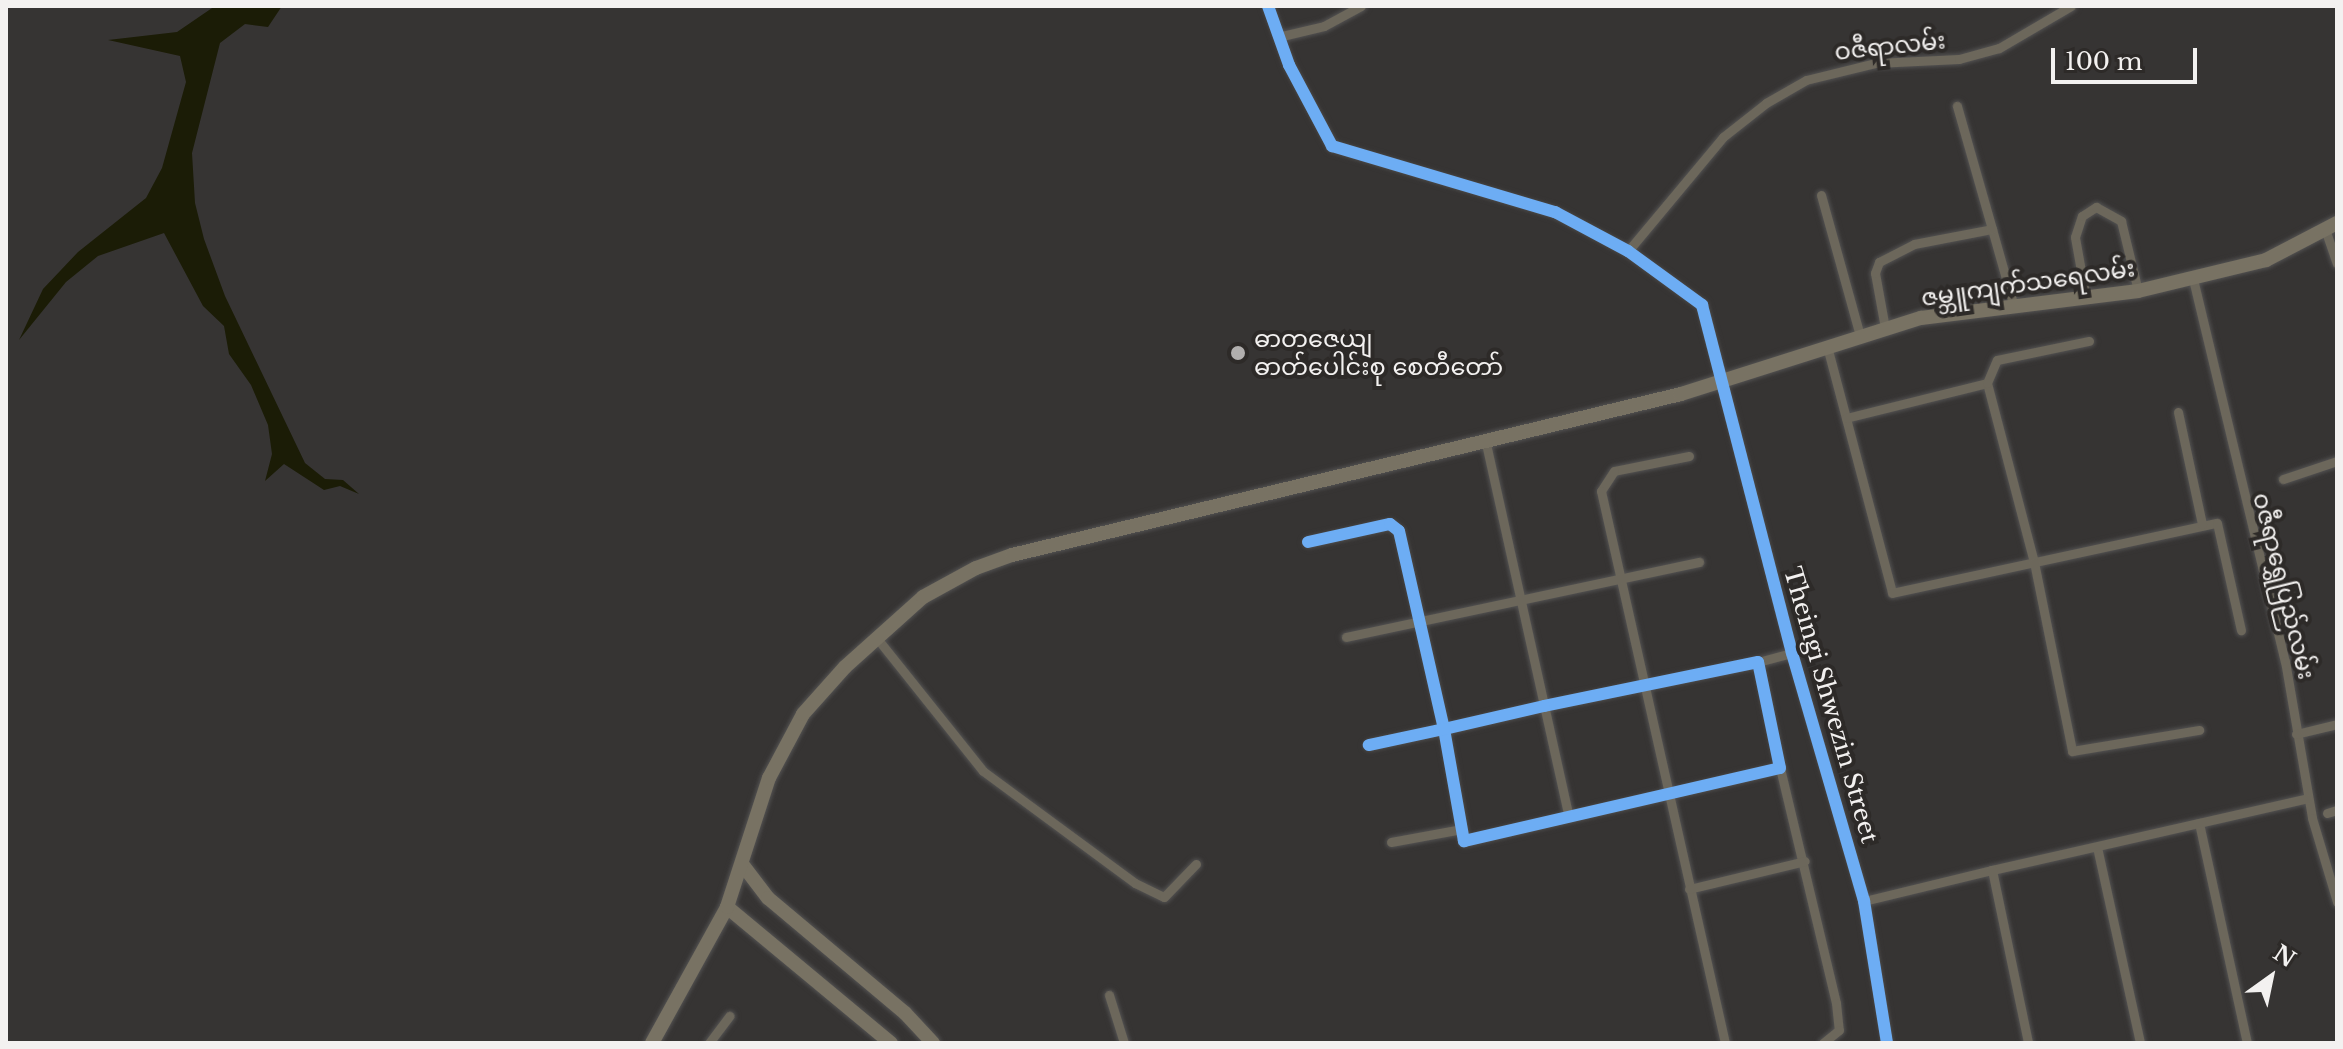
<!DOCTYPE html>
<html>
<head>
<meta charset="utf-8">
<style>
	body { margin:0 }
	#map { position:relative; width:2343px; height:1049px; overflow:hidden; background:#363433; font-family:"Libre Baskerville","Noto Sans Myanmar",serif }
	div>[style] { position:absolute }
	.water>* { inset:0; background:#1b1c06 }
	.roads { filter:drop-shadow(0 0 2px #535252) drop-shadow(0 0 2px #535252) }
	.street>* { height:9px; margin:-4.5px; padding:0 4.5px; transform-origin:4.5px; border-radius:4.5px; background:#6c675b }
	.secondary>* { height:14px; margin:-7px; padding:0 7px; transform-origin:7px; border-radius:7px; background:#787263 }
	.cycleway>* { height:12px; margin:-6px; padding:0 6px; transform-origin:6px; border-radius:6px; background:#6dadf4 }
	.dots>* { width:22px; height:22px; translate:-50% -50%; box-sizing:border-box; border:4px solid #2d2a28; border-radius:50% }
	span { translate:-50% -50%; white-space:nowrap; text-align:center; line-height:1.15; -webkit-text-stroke:8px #2d2a28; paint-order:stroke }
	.street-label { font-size:24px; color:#f3f1f0 }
	.poi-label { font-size:24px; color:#f3f1f0 }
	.left { translate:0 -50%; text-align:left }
	.frame { position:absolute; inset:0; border:8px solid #f3f1f0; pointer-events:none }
	.north { position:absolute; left:2231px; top:937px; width:80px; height:80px; -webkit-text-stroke:6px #2d2a28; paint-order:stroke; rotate:33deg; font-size:22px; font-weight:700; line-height:32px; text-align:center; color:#f3f1f0 }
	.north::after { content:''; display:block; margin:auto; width:28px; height:36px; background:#f3f1f0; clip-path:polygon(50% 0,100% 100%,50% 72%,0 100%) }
	.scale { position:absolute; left:2051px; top:48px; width:146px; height:36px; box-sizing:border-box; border:4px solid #f3f1f0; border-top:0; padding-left:10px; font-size:24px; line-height:28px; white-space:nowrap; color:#f3f1f0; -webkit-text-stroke:6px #2d2a28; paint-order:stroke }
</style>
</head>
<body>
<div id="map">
	<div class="water">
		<i style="clip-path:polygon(215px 6px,282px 6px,268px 27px,245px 24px,220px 43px,192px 153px,195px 203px,204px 239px,225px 296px,305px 463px,325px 479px,343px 480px,359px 494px,340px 486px,324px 490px,284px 464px,265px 481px,272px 454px,268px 425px,251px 385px,229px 354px,224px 326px,203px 306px,164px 233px,98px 256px,66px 282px,19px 340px,43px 289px,78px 252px,146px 198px,162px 168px,186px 82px,180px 56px,108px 40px,177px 32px)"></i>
	</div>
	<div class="roads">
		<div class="street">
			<i style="left:1268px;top:6px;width:63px;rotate:70.4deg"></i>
			<i style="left:1289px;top:65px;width:92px;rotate:62deg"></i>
			<i style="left:1332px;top:146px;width:233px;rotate:16.5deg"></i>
			<i style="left:1555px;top:212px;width:83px;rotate:28.1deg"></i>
			<i style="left:1628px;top:251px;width:92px;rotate:36.1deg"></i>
			<i style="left:1702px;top:305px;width:359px;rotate:75.5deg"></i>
			<i style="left:1792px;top:653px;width:258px;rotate:73.8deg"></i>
			<i style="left:1864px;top:901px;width:144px;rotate:80.8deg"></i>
			<i style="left:1282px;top:36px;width:43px;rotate:-13.4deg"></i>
			<i style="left:1324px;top:26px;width:42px;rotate:-28.4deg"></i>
			<i style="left:1821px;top:195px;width:146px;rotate:74.5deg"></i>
			<i style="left:1992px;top:229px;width:81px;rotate:74.2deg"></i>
			<i style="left:2325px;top:229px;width:36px;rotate:71deg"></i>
			<i style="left:1628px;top:251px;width:148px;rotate:-50.2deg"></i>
			<i style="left:1723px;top:137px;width:55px;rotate:-38.3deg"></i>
			<i style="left:1766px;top:103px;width:46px;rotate:-29.9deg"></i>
			<i style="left:1806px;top:80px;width:72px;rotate:-13.7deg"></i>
			<i style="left:1876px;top:63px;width:83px;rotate:-2.8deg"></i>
			<i style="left:1959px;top:59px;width:41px;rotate:-15.4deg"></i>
			<i style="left:1999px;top:48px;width:83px;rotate:-30.3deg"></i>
			<i style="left:2193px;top:279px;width:393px;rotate:76.5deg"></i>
			<i style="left:2285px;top:661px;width:159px;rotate:80.2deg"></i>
			<i style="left:2312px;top:818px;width:88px;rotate:73.4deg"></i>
			<i style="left:2086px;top:299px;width:63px;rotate:-100.1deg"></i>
			<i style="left:2075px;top:237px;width:22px;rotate:-72deg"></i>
			<i style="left:2082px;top:216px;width:17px;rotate:-33deg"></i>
			<i style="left:2096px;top:207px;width:29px;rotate:29deg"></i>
			<i style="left:2121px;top:221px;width:72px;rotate:76.3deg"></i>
			<i style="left:1885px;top:328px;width:56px;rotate:-100.3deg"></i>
			<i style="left:1875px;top:273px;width:12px;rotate:-70deg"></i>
			<i style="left:1879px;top:262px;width:39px;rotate:-27deg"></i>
			<i style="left:1914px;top:244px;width:79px;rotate:-10.9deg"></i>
			<i style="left:1992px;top:229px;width:128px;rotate:-105.9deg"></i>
			<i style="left:1828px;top:350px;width:251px;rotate:75.2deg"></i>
			<i style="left:1892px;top:593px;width:332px;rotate:-12.2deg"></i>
			<i style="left:2217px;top:523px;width:110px;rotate:77.4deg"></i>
			<i style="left:1987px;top:383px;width:185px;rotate:75.3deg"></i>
			<i style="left:2034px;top:562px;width:193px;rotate:78.6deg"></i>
			<i style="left:2072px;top:751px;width:129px;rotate:-9.4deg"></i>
			<i style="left:2178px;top:412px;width:115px;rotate:77.9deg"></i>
			<i style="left:1846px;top:418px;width:145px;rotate:-13.9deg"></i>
			<i style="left:1987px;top:383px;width:25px;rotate:-67deg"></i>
			<i style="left:1997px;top:360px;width:94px;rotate:-11.7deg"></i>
			<i style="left:1485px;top:439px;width:383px;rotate:77.5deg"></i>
			<i style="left:1689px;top:456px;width:76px;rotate:168.7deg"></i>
			<i style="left:1614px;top:471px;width:24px;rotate:123deg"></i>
			<i style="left:1601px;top:491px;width:566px;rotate:77.34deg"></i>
			<i style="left:2283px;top:479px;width:57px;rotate:-18.4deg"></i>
			<i style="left:1308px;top:542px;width:84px;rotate:-12.4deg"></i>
			<i style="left:1390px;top:524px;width:11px;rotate:38deg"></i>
			<i style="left:1399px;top:531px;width:203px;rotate:77.2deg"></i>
			<i style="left:1444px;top:729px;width:114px;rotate:79.9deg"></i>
			<i style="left:1464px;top:841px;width:324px;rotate:-13deg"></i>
			<i style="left:1780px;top:768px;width:108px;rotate:-101.7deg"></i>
			<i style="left:1758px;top:662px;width:218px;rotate:168.4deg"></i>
			<i style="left:1544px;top:706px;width:103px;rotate:167deg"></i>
			<i style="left:1444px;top:729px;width:77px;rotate:168deg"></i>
			<i style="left:876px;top:637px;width:171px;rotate:51.4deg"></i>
			<i style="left:983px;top:771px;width:189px;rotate:36.4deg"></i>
			<i style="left:1135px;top:883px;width:32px;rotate:26deg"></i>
			<i style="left:1164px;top:897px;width:46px;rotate:-45.9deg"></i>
			<i style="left:1346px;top:637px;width:361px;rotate:-12deg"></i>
			<i style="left:1758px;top:662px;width:35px;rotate:-15deg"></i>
			<i style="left:2296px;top:734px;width:42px;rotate:-13.7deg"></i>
			<i style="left:1780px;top:768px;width:242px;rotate:76.6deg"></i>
			<i style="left:1836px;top:1003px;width:27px;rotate:84deg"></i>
			<i style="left:1839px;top:1030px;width:21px;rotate:141deg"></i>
			<i style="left:2327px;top:813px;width:10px;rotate:-17deg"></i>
			<i style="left:2199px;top:823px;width:225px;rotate:77.7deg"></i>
			<i style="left:1391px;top:842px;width:72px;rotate:-10.4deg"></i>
			<i style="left:2097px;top:847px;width:201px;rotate:77.6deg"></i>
			<i style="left:1992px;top:870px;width:324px;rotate:-12.8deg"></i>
			<i style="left:1689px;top:889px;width:119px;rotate:-13.6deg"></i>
			<i style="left:1864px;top:901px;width:132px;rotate:-13.6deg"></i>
			<i style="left:1992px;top:870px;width:177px;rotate:78.2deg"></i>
			<i style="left:1109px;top:995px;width:50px;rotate:72.6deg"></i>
			<i style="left:709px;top:1043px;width:34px;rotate:-53deg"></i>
		</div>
		<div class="secondary">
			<i style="left:742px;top:864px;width:43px;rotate:52.6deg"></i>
			<i style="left:768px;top:898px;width:179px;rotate:40deg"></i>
			<i style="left:905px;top:1013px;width:41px;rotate:47deg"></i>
			<i style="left:727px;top:907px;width:213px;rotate:39.7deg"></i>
			<i style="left:652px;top:1043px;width:155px;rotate:-61.1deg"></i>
			<i style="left:727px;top:907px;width:136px;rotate:-72deg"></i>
			<i style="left:769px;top:778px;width:72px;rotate:-62deg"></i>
			<i style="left:803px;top:714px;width:63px;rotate:-48.2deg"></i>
			<i style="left:845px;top:667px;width:105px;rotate:-41.9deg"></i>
			<i style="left:923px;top:597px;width:60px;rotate:-28.7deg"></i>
			<i style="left:976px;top:568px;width:38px;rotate:-20deg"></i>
			<i style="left:1012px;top:555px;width:688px;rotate:-13.53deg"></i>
			<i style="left:1681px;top:394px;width:252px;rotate:-17.6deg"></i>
			<i style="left:1921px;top:318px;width:219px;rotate:-7.1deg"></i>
			<i style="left:2138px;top:291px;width:132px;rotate:-13.6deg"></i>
			<i style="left:2266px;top:260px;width:80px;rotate:-27.5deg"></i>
		</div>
	</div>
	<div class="cycleway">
		<i style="left:1268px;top:6px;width:63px;rotate:70.4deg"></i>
		<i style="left:1289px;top:65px;width:92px;rotate:62deg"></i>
		<i style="left:1332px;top:146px;width:233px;rotate:16.5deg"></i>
		<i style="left:1555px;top:212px;width:83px;rotate:28.1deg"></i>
		<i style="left:1628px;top:251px;width:92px;rotate:36.1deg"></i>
		<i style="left:1702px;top:305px;width:359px;rotate:75.5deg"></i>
		<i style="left:1792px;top:653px;width:258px;rotate:73.8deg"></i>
		<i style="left:1864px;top:901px;width:144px;rotate:80.8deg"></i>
		<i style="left:1308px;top:542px;width:84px;rotate:-12.4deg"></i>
		<i style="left:1390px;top:524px;width:11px;rotate:38deg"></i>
		<i style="left:1399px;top:531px;width:203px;rotate:77.2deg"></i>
		<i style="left:1444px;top:729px;width:114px;rotate:79.9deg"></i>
		<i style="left:1464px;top:841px;width:324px;rotate:-13deg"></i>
		<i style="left:1780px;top:768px;width:108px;rotate:-101.7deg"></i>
		<i style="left:1758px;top:662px;width:218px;rotate:168.4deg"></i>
		<i style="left:1544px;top:706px;width:103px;rotate:167deg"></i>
		<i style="left:1444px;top:729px;width:77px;rotate:168deg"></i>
	</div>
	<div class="dots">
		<i style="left:1238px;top:353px;background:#b1afae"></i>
	</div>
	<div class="street-label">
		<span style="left:1890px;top:46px;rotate:-6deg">ဝဇီရာလမ်း</span>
		<span style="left:2028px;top:283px;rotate:-8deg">ဇမ္ဘူကျက်သရေလမ်း</span>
		<span style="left:2284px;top:586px;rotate:76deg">ဝဇီရာရွှေပြည်လမ်း</span>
		<span style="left:1831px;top:705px;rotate:74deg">Theingi Shwezin Street</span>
	</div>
	<div class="poi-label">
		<span class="left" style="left:1254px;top:353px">ဓာတုဇေယျ<br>ဓာတ်ပေါင်းစု စေတီတော်</span>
	</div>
	<div class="frame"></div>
	<div class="north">N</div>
	<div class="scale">100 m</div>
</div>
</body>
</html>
